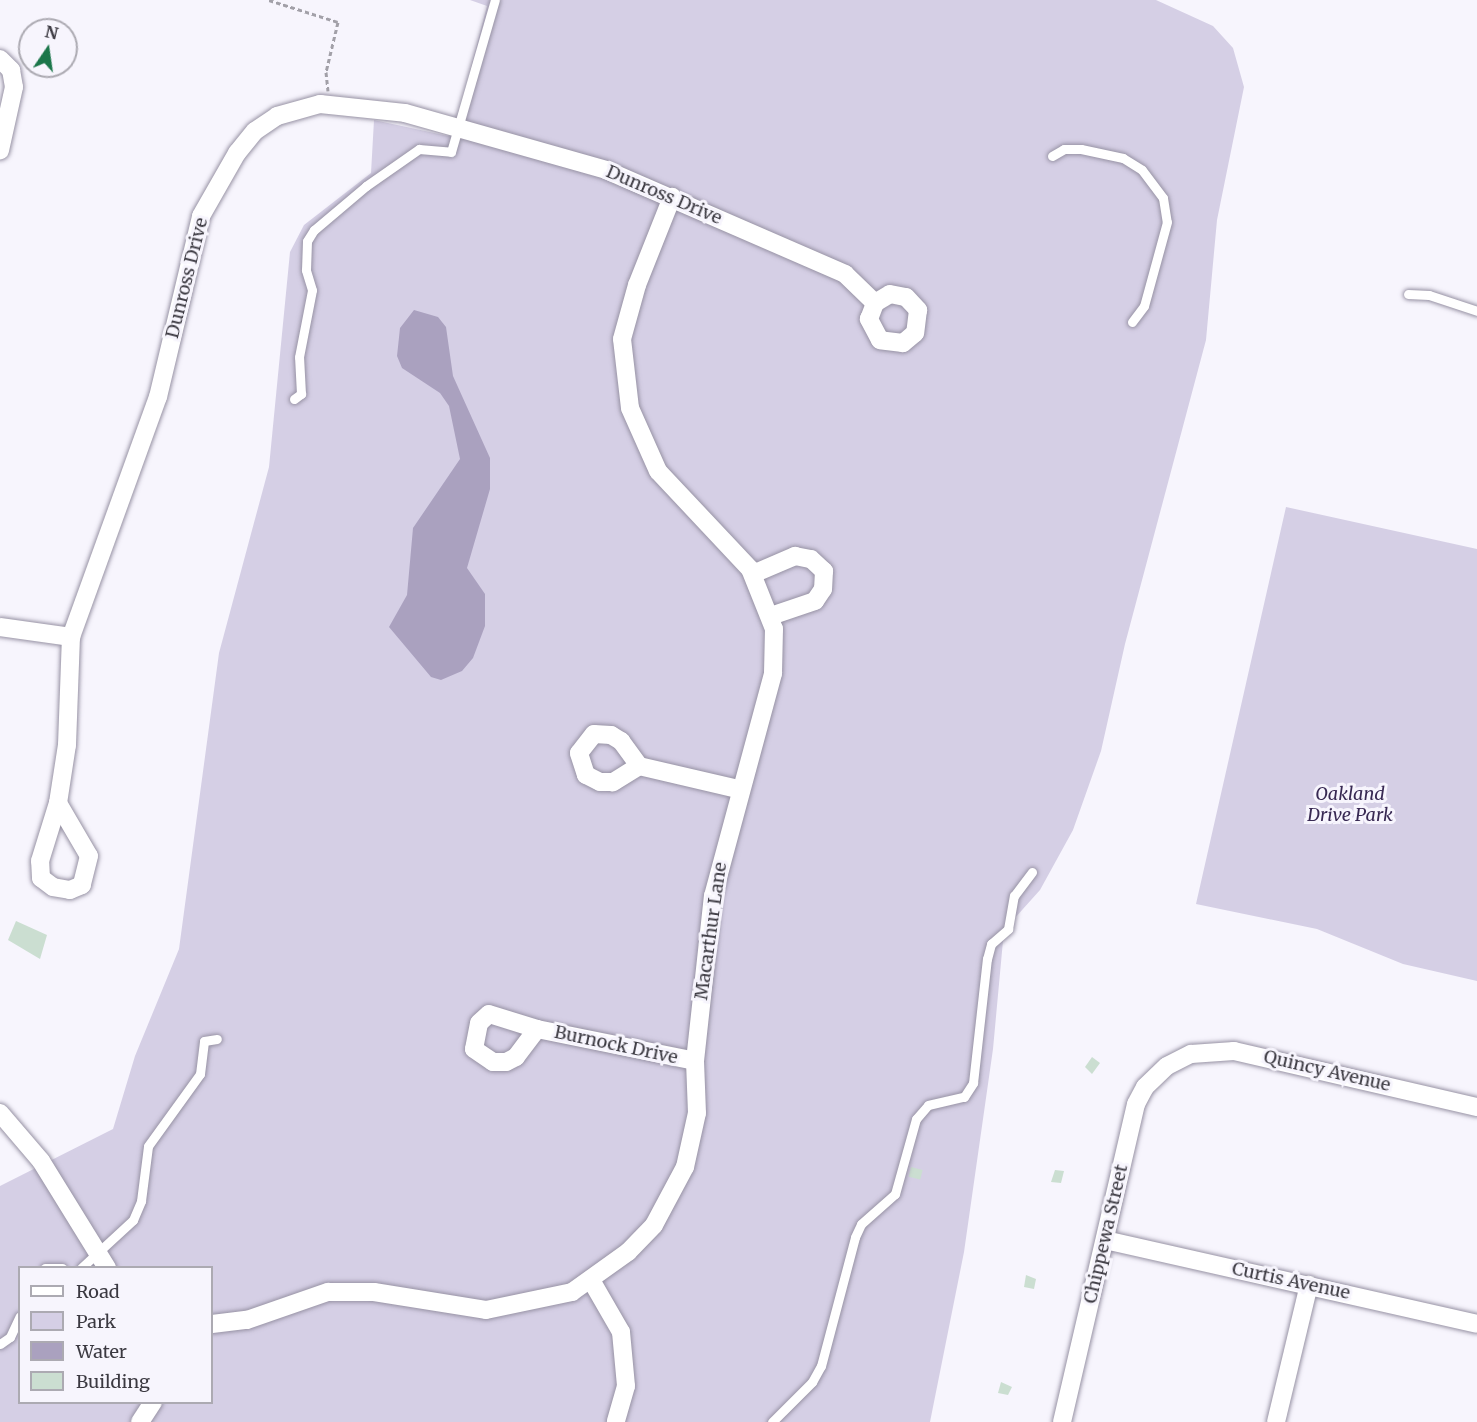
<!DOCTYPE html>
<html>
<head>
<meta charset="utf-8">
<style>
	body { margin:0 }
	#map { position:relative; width:1477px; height:1422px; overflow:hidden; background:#f7f5fd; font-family:Merriweather,serif }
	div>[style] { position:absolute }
	.green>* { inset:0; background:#d5cfe5 }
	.water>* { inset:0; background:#aaa1bf }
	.building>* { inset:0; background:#cbded1; transform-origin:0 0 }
	.path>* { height:3px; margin-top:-1.5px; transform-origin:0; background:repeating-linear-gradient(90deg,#a2a0a8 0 4.5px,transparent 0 7.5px) }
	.roads { filter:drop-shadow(0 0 2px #9792a4) drop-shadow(0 0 2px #9792a4) }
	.service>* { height:9px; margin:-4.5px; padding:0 4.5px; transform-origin:4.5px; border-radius:4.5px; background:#fff }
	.minor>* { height:18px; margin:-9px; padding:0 9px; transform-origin:9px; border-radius:9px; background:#fff }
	span { translate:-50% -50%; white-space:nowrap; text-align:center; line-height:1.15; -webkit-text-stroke:6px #f7f5fd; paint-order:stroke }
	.street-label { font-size:18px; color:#3b3941 }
	.park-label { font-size:18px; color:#382953; font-style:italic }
	.legend { position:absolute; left:18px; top:1266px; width:195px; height:138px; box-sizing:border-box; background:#f7f5fd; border:2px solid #acaab2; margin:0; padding:8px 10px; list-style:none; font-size:18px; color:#3b3941 }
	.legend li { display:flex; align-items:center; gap:12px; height:30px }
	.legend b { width:30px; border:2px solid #acaab2 }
	.north { position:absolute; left:18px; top:18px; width:60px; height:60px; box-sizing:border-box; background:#f7f5fd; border:2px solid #acaab2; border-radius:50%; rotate:13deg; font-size:16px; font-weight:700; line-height:24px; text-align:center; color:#3b3941 }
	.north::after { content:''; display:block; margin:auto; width:21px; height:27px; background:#1b764a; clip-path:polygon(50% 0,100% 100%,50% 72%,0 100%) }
</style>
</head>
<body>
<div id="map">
	<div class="green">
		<i style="clip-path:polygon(evenodd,470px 0,1156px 0,1213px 26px,1233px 48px,1244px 87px,1217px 220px,1206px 340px,1125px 644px,1101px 751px,1073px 830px,1040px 890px,1004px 930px,993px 1049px,964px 1252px,930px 1422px,0 1422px,0 1186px,113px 1129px,135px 1056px,179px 949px,219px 653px,269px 467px,290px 252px,304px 225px,371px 173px,374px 120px,453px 137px,487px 6px,470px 0,20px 1268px,212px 1268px,212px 1402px,20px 1402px,20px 1268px)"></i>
		<i style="clip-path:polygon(1286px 507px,1477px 549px,1477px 981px,1403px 964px,1317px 929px,1196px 904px)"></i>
	</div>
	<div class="water">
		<i style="clip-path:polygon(414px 310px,438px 317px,446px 327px,453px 376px,490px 458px,490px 489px,467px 568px,485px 594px,485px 626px,473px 658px,462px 671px,441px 680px,431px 677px,389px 627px,407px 595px,413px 528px,460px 459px,449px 406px,440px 393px,402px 368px,397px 356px,400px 328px)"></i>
	</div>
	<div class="building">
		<i style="clip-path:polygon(16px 921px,47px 935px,40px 959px,8px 940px)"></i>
		<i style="clip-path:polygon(1092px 1057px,1100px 1063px,1092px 1074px,1085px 1067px)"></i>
		<i style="left:911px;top:1167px;width:12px;height:10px;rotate:14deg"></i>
		<i style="clip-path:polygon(1055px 1170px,1064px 1171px,1061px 1183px,1051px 1182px)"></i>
		<i style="clip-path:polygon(1026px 1275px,1036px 1279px,1034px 1289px,1024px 1287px)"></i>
		<i style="clip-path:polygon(1001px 1382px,1012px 1387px,1008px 1395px,998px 1393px)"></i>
	</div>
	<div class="path">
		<i style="left:269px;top:0;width:72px;rotate:17.7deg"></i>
		<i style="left:338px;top:22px;width:51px;rotate:103.5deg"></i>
		<i style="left:326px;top:72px;width:19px;rotate:84deg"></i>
	</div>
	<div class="roads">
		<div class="service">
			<i style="left:1052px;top:156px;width:14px;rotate:-30deg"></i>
			<i style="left:1064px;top:149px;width:17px"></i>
			<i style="left:1081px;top:149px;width:43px;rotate:12.1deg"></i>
			<i style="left:1123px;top:158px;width:22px;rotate:32deg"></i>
			<i style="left:1142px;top:170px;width:35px;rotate:53deg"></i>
			<i style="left:1163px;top:198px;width:24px;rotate:81deg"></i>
			<i style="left:1167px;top:222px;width:87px;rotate:105.3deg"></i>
			<i style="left:1144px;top:306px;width:20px;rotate:127deg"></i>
			<i style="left:1408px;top:294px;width:21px;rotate:3deg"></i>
			<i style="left:1429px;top:295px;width:51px;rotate:18.4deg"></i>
			<i style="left:294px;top:399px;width:9px;rotate:-36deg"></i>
			<i style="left:301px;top:394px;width:37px;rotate:-93deg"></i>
			<i style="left:299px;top:357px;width:68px;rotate:-79deg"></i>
			<i style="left:312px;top:290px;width:21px;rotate:-107deg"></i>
			<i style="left:306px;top:270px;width:29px;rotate:-88deg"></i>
			<i style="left:307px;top:241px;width:13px;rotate:-58deg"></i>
			<i style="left:314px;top:230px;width:68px;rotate:-40.2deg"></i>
			<i style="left:366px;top:186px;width:65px;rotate:-34.9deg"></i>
			<i style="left:419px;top:149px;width:32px;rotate:5deg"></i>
			<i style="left:451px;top:152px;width:158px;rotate:-73.9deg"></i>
			<i style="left:45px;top:1268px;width:17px"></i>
			<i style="left:81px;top:1268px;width:71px;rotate:-42.7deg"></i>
			<i style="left:133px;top:1220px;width:21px;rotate:-67deg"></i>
			<i style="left:141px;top:1201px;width:55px;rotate:-82.7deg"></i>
			<i style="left:148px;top:1146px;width:89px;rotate:-54.2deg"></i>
			<i style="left:200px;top:1074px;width:33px;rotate:-83deg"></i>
			<i style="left:204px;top:1041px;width:13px;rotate:-9deg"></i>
			<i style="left:0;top:1344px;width:12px;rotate:-35deg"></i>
			<i style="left:10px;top:1337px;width:23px;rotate:-65deg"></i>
			<i style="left:772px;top:1422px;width:57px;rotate:-45deg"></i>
			<i style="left:812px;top:1382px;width:18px;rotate:-61deg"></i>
			<i style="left:821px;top:1366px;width:133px;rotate:-75.2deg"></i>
			<i style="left:855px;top:1237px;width:14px;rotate:-65deg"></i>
			<i style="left:861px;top:1224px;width:45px;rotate:-41.4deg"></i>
			<i style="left:895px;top:1194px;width:78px;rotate:-74.4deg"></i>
			<i style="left:916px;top:1119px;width:18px;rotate:-49deg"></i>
			<i style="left:928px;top:1105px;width:37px;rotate:-13deg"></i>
			<i style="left:964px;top:1097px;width:17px;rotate:-57deg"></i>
			<i style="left:973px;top:1083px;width:125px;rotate:-83.6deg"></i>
			<i style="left:987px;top:959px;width:16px;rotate:-75deg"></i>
			<i style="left:991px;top:944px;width:23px;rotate:-41deg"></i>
			<i style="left:1008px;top:929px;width:34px;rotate:-80deg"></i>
			<i style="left:1014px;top:896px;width:30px;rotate:-53deg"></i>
		</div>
		<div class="minor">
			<i style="left:0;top:59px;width:16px;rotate:45deg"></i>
			<i style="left:11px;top:70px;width:17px;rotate:80deg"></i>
			<i style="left:14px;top:87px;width:65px;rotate:102.5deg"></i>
			<i style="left:753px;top:574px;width:46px;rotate:-23.2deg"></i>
			<i style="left:795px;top:556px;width:16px;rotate:11deg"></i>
			<i style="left:811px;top:559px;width:18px;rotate:43deg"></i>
			<i style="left:824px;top:571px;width:18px;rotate:93deg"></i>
			<i style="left:823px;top:589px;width:14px;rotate:124deg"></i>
			<i style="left:815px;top:601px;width:46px;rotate:161.2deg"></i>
			<i style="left:0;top:627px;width:72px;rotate:8deg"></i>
			<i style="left:639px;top:766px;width:31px;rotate:148deg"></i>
			<i style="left:613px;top:782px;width:13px;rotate:180deg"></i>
			<i style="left:600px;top:782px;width:16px;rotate:-153deg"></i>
			<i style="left:586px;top:775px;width:23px;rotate:-108deg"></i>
			<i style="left:579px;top:753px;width:24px;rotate:-52deg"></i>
			<i style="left:594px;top:734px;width:17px;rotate:3deg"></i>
			<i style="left:611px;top:735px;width:12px;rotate:31deg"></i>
			<i style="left:621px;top:741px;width:31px;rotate:54deg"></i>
			<i style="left:639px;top:766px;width:102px;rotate:13.1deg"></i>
			<i style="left:58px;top:803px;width:61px;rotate:59.7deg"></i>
			<i style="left:89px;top:856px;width:30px;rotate:104deg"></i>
			<i style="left:82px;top:885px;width:13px;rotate:157deg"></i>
			<i style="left:70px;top:890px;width:17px;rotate:-170deg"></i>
			<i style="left:53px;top:887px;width:15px;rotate:-143deg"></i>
			<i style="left:41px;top:878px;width:17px;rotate:-93deg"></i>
			<i style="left:40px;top:861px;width:61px;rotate:-72.8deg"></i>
			<i style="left:58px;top:803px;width:59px;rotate:-81.2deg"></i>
			<i style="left:67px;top:745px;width:108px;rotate:-87.9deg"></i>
			<i style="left:71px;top:637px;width:255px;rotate:-70.1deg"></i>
			<i style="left:158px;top:397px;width:186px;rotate:-76.6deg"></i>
			<i style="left:201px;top:216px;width:73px;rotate:-60.3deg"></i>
			<i style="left:237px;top:153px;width:28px;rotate:-51deg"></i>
			<i style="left:255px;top:131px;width:27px;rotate:-34deg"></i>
			<i style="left:277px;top:116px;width:45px;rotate:-15.6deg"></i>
			<i style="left:320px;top:104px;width:85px;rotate:6deg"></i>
			<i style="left:405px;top:113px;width:209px;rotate:15.8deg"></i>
			<i style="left:606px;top:170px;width:261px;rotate:23.5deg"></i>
			<i style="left:845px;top:274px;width:42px;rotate:44deg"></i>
			<i style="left:875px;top:303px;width:17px;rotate:-31deg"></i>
			<i style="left:890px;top:294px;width:16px;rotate:11deg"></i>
			<i style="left:906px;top:297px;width:18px;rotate:47deg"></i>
			<i style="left:918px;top:310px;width:23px;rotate:97deg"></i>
			<i style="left:915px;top:333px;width:16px;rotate:140deg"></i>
			<i style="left:903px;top:343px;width:23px;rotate:-173deg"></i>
			<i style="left:880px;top:340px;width:24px;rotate:-118deg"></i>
			<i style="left:869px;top:319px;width:17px;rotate:-69deg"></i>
			<i style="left:537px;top:1029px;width:35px;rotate:127deg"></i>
			<i style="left:516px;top:1057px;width:11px;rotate:153deg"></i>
			<i style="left:506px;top:1062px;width:13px;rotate:180deg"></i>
			<i style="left:493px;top:1062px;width:23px;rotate:-146deg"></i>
			<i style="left:474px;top:1049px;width:26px;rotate:-79deg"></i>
			<i style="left:479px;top:1023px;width:13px;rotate:-42deg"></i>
			<i style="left:489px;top:1014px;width:50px;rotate:17.4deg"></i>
			<i style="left:537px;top:1029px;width:161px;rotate:11.4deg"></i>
			<i style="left:0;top:1113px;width:63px;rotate:49.5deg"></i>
			<i style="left:41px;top:1161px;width:126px;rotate:58.3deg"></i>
			<i style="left:1105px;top:1240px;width:381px;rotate:12.7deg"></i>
			<i style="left:591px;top:1280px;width:60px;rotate:60deg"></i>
			<i style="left:621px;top:1332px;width:54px;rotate:84.7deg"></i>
			<i style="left:626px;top:1386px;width:37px;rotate:106deg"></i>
			<i style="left:212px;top:1324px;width:35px;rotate:-7deg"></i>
			<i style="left:247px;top:1320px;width:86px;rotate:-19.1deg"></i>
			<i style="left:328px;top:1292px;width:46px"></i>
			<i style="left:374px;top:1292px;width:113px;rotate:9.1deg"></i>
			<i style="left:486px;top:1310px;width:88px;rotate:-11.8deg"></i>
			<i style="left:572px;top:1292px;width:69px;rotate:-35.5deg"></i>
			<i style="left:628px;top:1252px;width:37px;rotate:-46deg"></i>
			<i style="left:654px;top:1225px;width:66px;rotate:-61.9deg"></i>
			<i style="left:685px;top:1167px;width:55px;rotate:-77.5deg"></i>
			<i style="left:697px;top:1113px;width:52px;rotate:-92.2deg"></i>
			<i style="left:695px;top:1061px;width:166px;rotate:-83.8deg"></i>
			<i style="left:713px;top:896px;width:231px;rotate:-74.9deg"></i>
			<i style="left:773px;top:673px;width:44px;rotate:-88.7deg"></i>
			<i style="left:774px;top:629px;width:65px;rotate:-111.8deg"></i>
			<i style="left:750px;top:569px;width:134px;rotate:-133.2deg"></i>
			<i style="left:658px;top:471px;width:69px;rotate:-114deg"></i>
			<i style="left:630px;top:408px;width:69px;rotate:-96.6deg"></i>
			<i style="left:622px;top:339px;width:56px;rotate:-74.5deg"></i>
			<i style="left:637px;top:285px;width:95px;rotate:-68.3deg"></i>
			<i style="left:140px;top:1422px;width:24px;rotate:-57deg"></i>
			<i style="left:1062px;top:1422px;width:326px;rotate:-76.9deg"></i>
			<i style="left:1136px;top:1104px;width:19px;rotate:-62deg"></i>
			<i style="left:1145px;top:1087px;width:30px;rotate:-44deg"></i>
			<i style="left:1167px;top:1066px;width:27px;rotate:-27deg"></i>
			<i style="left:1191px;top:1054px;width:43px;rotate:-4deg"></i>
			<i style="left:1234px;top:1051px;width:249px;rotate:13deg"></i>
			<i style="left:1276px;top:1422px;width:141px;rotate:-76.5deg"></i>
		</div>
	</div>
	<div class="street-label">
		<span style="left:664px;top:195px;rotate:23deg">Dunross Drive</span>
		<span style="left:187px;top:278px;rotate:-76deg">Dunross Drive</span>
		<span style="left:711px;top:931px;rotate:-82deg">Macarthur Lane</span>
		<span style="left:616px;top:1045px;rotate:12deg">Burnock Drive</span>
		<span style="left:1327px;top:1071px;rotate:13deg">Quincy Avenue</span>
		<span style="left:1106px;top:1234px;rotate:-77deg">Chippewa Street</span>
		<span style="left:1291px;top:1281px;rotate:12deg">Curtis Avenue</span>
	</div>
	<div class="park-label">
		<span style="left:1350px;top:805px">Oakland<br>Drive Park</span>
	</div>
	<ul class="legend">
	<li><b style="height:8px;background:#fff"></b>Road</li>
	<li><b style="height:16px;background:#d5cfe5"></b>Park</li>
	<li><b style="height:16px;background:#aaa1bf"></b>Water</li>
	<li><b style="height:16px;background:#cbded1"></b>Building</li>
	</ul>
	<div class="north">N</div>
</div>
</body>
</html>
